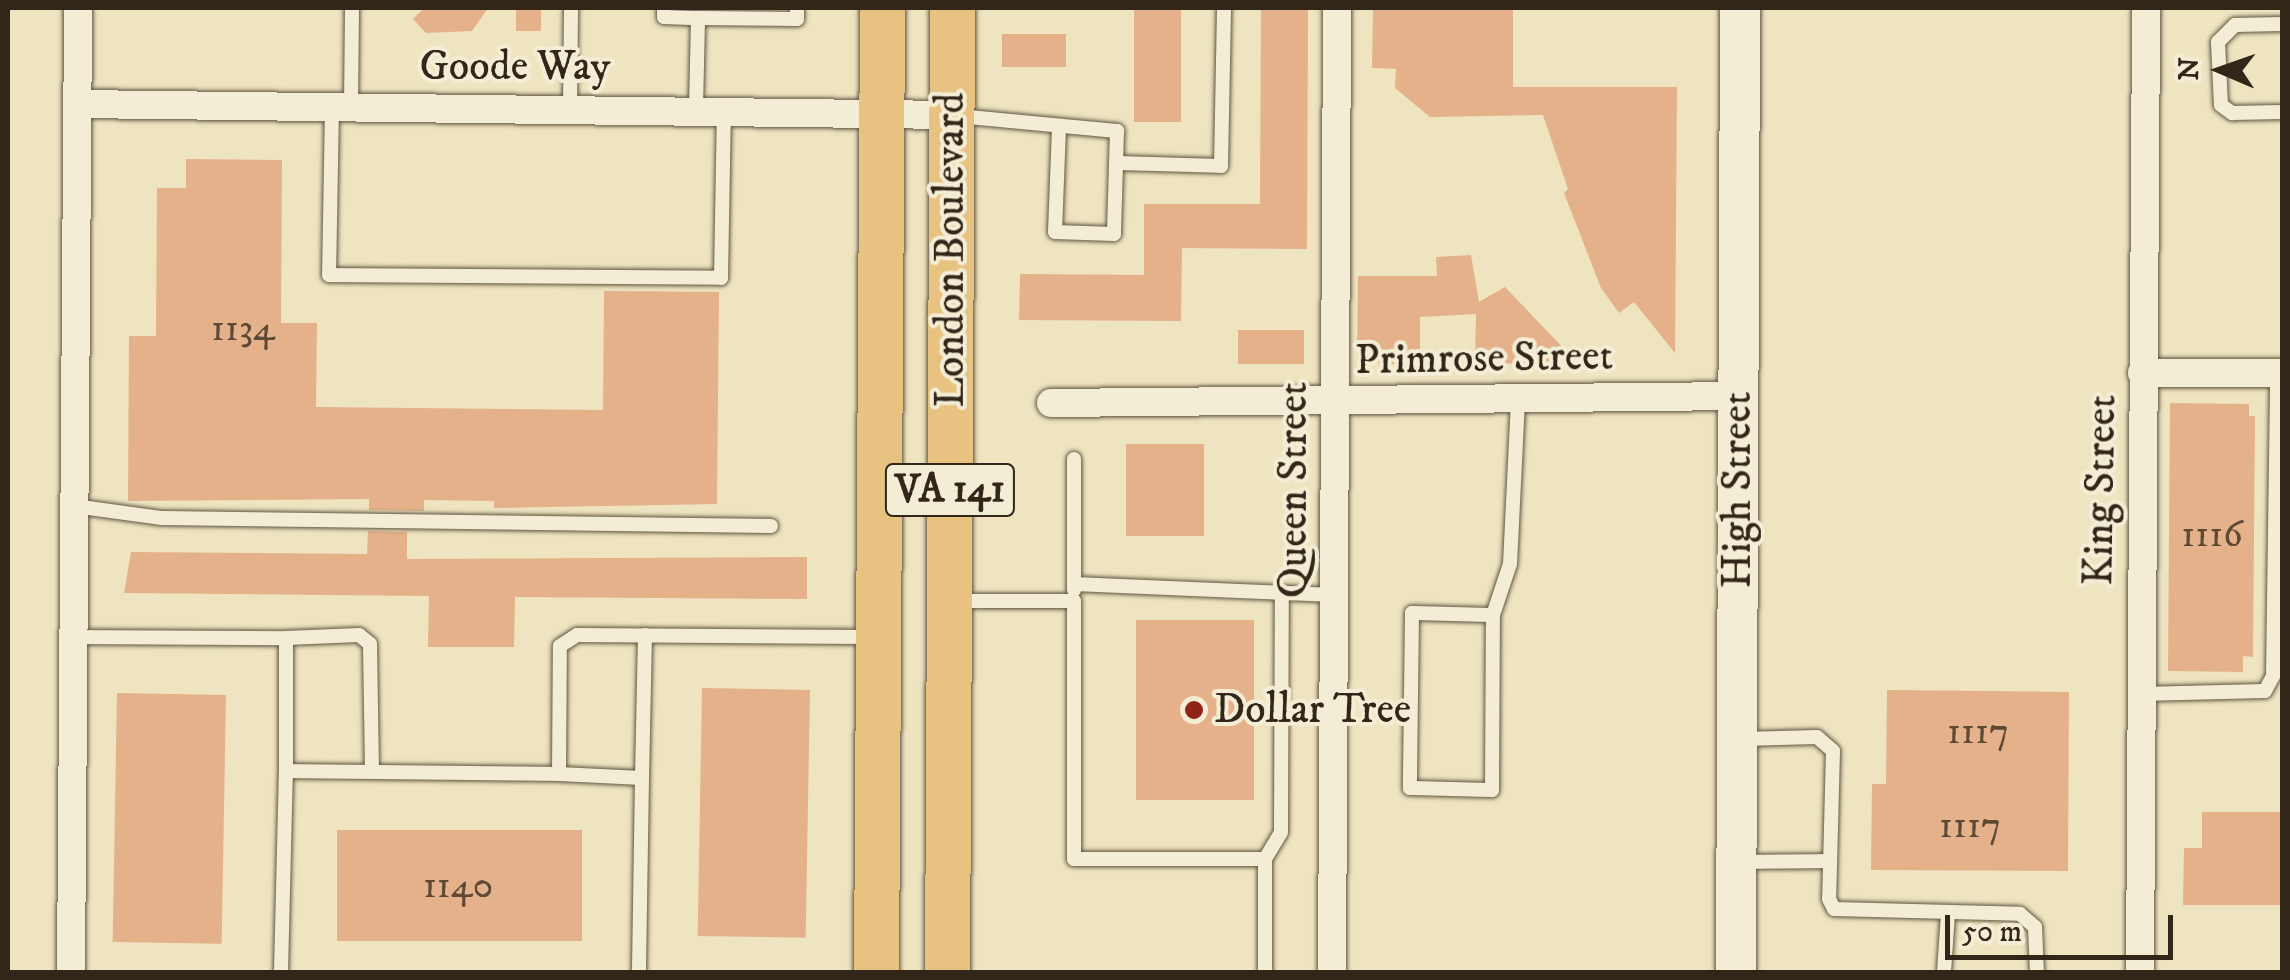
<!DOCTYPE html>
<html>
<head>
<meta charset="utf-8">
<style>
	body { margin:0 }
	#map { position:relative; width:2290px; height:980px; overflow:hidden; background:#eee4c0; font-family:"IM FELL DW Pica",serif }
	div>[style] { position:absolute }
	.building>* { inset:0; background:#e4b18a; transform-origin:0 0 }
	.roads { filter:drop-shadow(0 0 2px #605641) drop-shadow(0 0 2px #605641) }
	.service>* { height:14px; margin:-7px; padding:0 7px; transform-origin:7px; border-radius:7px; background:#f4edd6 }
	.minor>* { height:28px; margin:-14px; padding:0 14px; transform-origin:14px; border-radius:14px; background:#f4edd6 }
	.secondary>* { height:40px; margin:-20px; padding:0 20px; transform-origin:20px; border-radius:20px; background:#f4edd6 }
	.primary>* { height:45px; margin:-22.5px; padding:0 22.5px; transform-origin:22.5px; border-radius:22.5px; background:#e7c280 }
	.dots>* { width:28px; height:28px; translate:-50% -50%; box-sizing:border-box; border:5px solid #f4edd6; border-radius:50% }
	span { translate:-50% -50%; white-space:nowrap; text-align:center; line-height:1.15; -webkit-text-stroke:8px #f4edd6; paint-order:stroke }
	.number-label { font-size:38px; color:#5e4934 }
	.number-label span { -webkit-text-stroke-width:0 }
	.shield-label span { padding:2px 8px; background:#f4edd6; border:2px solid; border-radius:8px; -webkit-text-stroke-width:0 }
	.shield-label { font-size:40px; color:#312617; font-weight:700 }
	.street-label { font-size:42px; color:#312617 }
	.poi-label { font-size:42px; color:#312617 }
	.left { translate:0 -50%; text-align:left }
	.frame { position:absolute; inset:0; border:10px solid #312617; pointer-events:none }
	.north { position:absolute; left:2170px; top:20px; width:100px; height:100px; -webkit-text-stroke:8px #f4edd6; paint-order:stroke; rotate:272deg; font-size:28px; font-weight:700; line-height:40px; text-align:center; color:#312617 }
	.north::after { content:''; display:block; margin:auto; width:35px; height:45px; background:#312617; clip-path:polygon(50% 0,100% 100%,50% 72%,0 100%) }
	.scale { position:absolute; left:1945px; top:915px; width:228px; height:45px; box-sizing:border-box; border:5px solid #312617; border-top:0; padding-left:12px; font-size:30px; line-height:35px; white-space:nowrap; color:#312617; -webkit-text-stroke:8px #f4edd6; paint-order:stroke }
</style>
</head>
<body>
<div id="map">
	<div class="building">
		<i style="clip-path:polygon(424px 8px,488px 8px,472px 31px,426px 33px,413px 19px)"></i>
		<i style="left:516px;top:8px;width:25px;height:23px"></i>
		<i style="left:1134px;top:8px;width:47px;height:114px"></i>
		<i style="clip-path:polygon(1261px 8px,1308px 8px,1307px 249px,1182px 248px,1181px 321px,1019px 320px,1020px 274px,1144px 275px,1144px 204px,1260px 204px)"></i>
		<i style="clip-path:polygon(1373px 8px,1513px 8px,1513px 87px,1677px 87px,1675px 353px,1634px 302px,1619px 313px,1601px 288px,1564px 193px,1568px 189px,1543px 115px,1430px 117px,1395px 88px,1396px 69px,1372px 68px)"></i>
		<i style="left:1002px;top:34px;width:64px;height:33px"></i>
		<i style="clip-path:polygon(186px 159px,282px 160px,281px 323px,317px 323px,316px 407px,603px 410px,604px 291px,719px 292px,717px 504px,494px 508px,494px 501px,424px 500px,424px 511px,369px 510px,369px 499px,128px 501px,129px 336px,156px 336px,157px 188px,186px 188px)"></i>
		<i style="clip-path:polygon(1471px 255px,1479px 302px,1505px 287px,1567px 352px,1554px 364px,1475px 363px,1476px 314px,1420px 317px,1420px 364px,1357px 364px,1358px 276px,1437px 276px,1436px 257px)"></i>
		<i style="left:1238px;top:330px;width:66px;height:34px"></i>
		<i style="clip-path:polygon(2170px 403px,2249px 404px,2249px 416px,2255px 416px,2253px 657px,2243px 656px,2243px 672px,2168px 671px)"></i>
		<i style="left:1126px;top:444px;width:78px;height:92px"></i>
		<i style="clip-path:polygon(368px 531px,407px 532px,407px 559px,807px 557px,807px 599px,515px 597px,514px 647px,428px 647px,429px 596px,124px 593px,131px 552px,367px 554px)"></i>
		<i style="left:1136px;top:620px;width:118px;height:180px"></i>
		<i style="left:702px;top:688px;width:108px;height:248px;rotate:1deg"></i>
		<i style="clip-path:polygon(1887px 690px,2069px 692px,2068px 871px,1871px 870px,1872px 784px,1886px 784px)"></i>
		<i style="left:117px;top:693px;width:109px;height:249px;rotate:1deg"></i>
		<i style="clip-path:polygon(2202px 812px,2282px 812px,2282px 905px,2183px 905px,2184px 848px,2202px 848px)"></i>
		<i style="left:337px;top:830px;width:245px;height:111px"></i>
	</div>
	<div class="roads">
		<div class="service">
			<i style="left:664px;top:8px;width:9px;rotate:90deg"></i>
			<i style="left:664px;top:17px;width:34px;rotate:2deg"></i>
			<i style="left:2282px;top:24px;width:47px;rotate:178.8deg"></i>
			<i style="left:2235px;top:25px;width:24px;rotate:135deg"></i>
			<i style="left:2218px;top:42px;width:63px;rotate:87.3deg"></i>
			<i style="left:2221px;top:105px;width:14px;rotate:36deg"></i>
			<i style="left:2232px;top:113px;width:50px;rotate:-1.1deg"></i>
			<i style="left:351px;top:106px;width:98px;rotate:-89.4deg"></i>
			<i style="left:332px;top:107px;width:168px;rotate:91deg"></i>
			<i style="left:329px;top:275px;width:392px;rotate:0.4deg"></i>
			<i style="left:721px;top:278px;width:168px;rotate:-89deg"></i>
			<i style="left:570px;top:108px;width:100px;rotate:-89.4deg"></i>
			<i style="left:696px;top:108px;width:90px;rotate:-88.7deg"></i>
			<i style="left:698px;top:18px;width:99px;rotate:0.6deg"></i>
			<i style="left:797px;top:19px;width:11px;rotate:-90deg"></i>
			<i style="left:957px;top:116px;width:161px;rotate:5.4deg"></i>
			<i style="left:1117px;top:131px;width:103px;rotate:91.7deg"></i>
			<i style="left:1114px;top:234px;width:59px;rotate:-178.1deg"></i>
			<i style="left:1055px;top:232px;width:105px;rotate:-87.8deg"></i>
			<i style="left:1116px;top:163px;width:105px;rotate:1.6deg"></i>
			<i style="left:1221px;top:166px;width:158px;rotate:-88.9deg"></i>
			<i style="left:1074px;top:459px;width:131px;rotate:90deg"></i>
			<i style="left:74px;top:506px;width:89px;rotate:7.8deg"></i>
			<i style="left:162px;top:518px;width:609px;rotate:0.75deg"></i>
			<i style="left:1074px;top:584px;width:260px;rotate:2.4deg"></i>
			<i style="left:957px;top:601px;width:117px"></i>
			<i style="left:1074px;top:601px;width:258px;rotate:90deg"></i>
			<i style="left:1074px;top:859px;width:191px"></i>
			<i style="left:1265px;top:859px;width:113px;rotate:90deg"></i>
			<i style="left:1493px;top:615px;width:81px;rotate:-178.6deg"></i>
			<i style="left:1412px;top:613px;width:175px;rotate:90.7deg"></i>
			<i style="left:1410px;top:788px;width:82px;rotate:1.4deg"></i>
			<i style="left:1492px;top:790px;width:175px;rotate:-89.7deg"></i>
			<i style="left:1493px;top:615px;width:54px;rotate:-71.6deg"></i>
			<i style="left:1510px;top:564px;width:165px;rotate:-87.2deg"></i>
			<i style="left:73px;top:637px;width:213px;rotate:0.3deg"></i>
			<i style="left:286px;top:638px;width:133px;rotate:90deg"></i>
			<i style="left:286px;top:771px;width:273px;rotate:0.6deg"></i>
			<i style="left:559px;top:774px;width:128px;rotate:-89.6deg"></i>
			<i style="left:560px;top:646px;width:20px;rotate:-33deg"></i>
			<i style="left:577px;top:635px;width:296px;rotate:0.4deg"></i>
			<i style="left:286px;top:638px;width:73px;rotate:-2.4deg"></i>
			<i style="left:359px;top:635px;width:14px;rotate:39deg"></i>
			<i style="left:370px;top:644px;width:127px;rotate:89.1deg"></i>
			<i style="left:2140px;top:694px;width:125px;rotate:-1.4deg"></i>
			<i style="left:2265px;top:691px;width:17px;rotate:-62deg"></i>
			<i style="left:2273px;top:676px;width:303px;rotate:-89.2deg"></i>
			<i style="left:1742px;top:739px;width:75px;rotate:-1.5deg"></i>
			<i style="left:1817px;top:737px;width:21px;rotate:41deg"></i>
			<i style="left:1833px;top:751px;width:148px;rotate:91.5deg"></i>
			<i style="left:1829px;top:899px;width:11px;rotate:63deg"></i>
			<i style="left:1834px;top:909px;width:186px;rotate:1.5deg"></i>
			<i style="left:2020px;top:914px;width:20px;rotate:41deg"></i>
			<i style="left:2035px;top:927px;width:45px;rotate:87.5deg"></i>
			<i style="left:559px;top:774px;width:83px;rotate:2.8deg"></i>
			<i style="left:642px;top:778px;width:194px;rotate:90.9deg"></i>
			<i style="left:642px;top:778px;width:143px;rotate:-88.8deg"></i>
			<i style="left:1265px;top:859px;width:31px;rotate:-59deg"></i>
			<i style="left:1281px;top:832px;width:237px;rotate:-89.8deg"></i>
			<i style="left:1740px;top:862px;width:90px;rotate:-0.6deg"></i>
			<i style="left:281px;top:972px;width:201px;rotate:-88.6deg"></i>
			<i style="left:1944px;top:972px;width:58px;rotate:-86.1deg"></i>
		</div>
		<div class="minor">
			<i style="left:77px;top:104px;width:874px;rotate:0.72deg"></i>
			<i style="left:2142px;top:373px;width:140px"></i>
			<i style="left:1051px;top:403px;width:687px;rotate:-0.58deg"></i>
			<i style="left:71px;top:972px;width:964px;rotate:-89.58deg"></i>
			<i style="left:1332px;top:972px;width:964px;rotate:-89.7deg"></i>
			<i style="left:2140px;top:972px;width:964px;rotate:-89.64deg"></i>
		</div>
		<div class="secondary">
			<i style="left:1736px;top:972px;width:964px;rotate:-89.76deg"></i>
		</div>
		<div class="primary">
			<i style="left:876px;top:972px;width:964px;rotate:-89.64deg"></i>
			<i style="left:947px;top:972px;width:964px;rotate:-89.7deg"></i>
		</div>
	</div>
	<div class="dots">
		<i style="left:1194px;top:710px;background:#8f2418"></i>
	</div>
	<div class="number-label">
		<span style="left:243px;top:330px">1134</span>
		<span style="left:2212px;top:536px">1116</span>
		<span style="left:1978px;top:733px">1117</span>
		<span style="left:1970px;top:827px">1117</span>
		<span style="left:458px;top:887px">1140</span>
	</div>
	<div class="shield-label">
		<span style="left:950px;top:490px">VA 141</span>
	</div>
	<div class="street-label">
		<span style="left:515px;top:67px">Goode Way</span>
		<span style="left:951px;top:250px;rotate:-90deg">London Boulevard</span>
		<span style="left:1484px;top:359px;rotate:-1deg">Primrose Street</span>
		<span style="left:1294px;top:490px;rotate:-90deg">Queen Street</span>
		<span style="left:1738px;top:490px;rotate:-90deg">High Street</span>
		<span style="left:2101px;top:490px;rotate:-89deg">King Street</span>
	</div>
	<div class="poi-label">
		<span class="left" style="left:1214px;top:710px">Dollar Tree</span>
	</div>
	<div class="frame"></div>
	<div class="north">N</div>
	<div class="scale">50 m</div>
</div>
</body>
</html>
